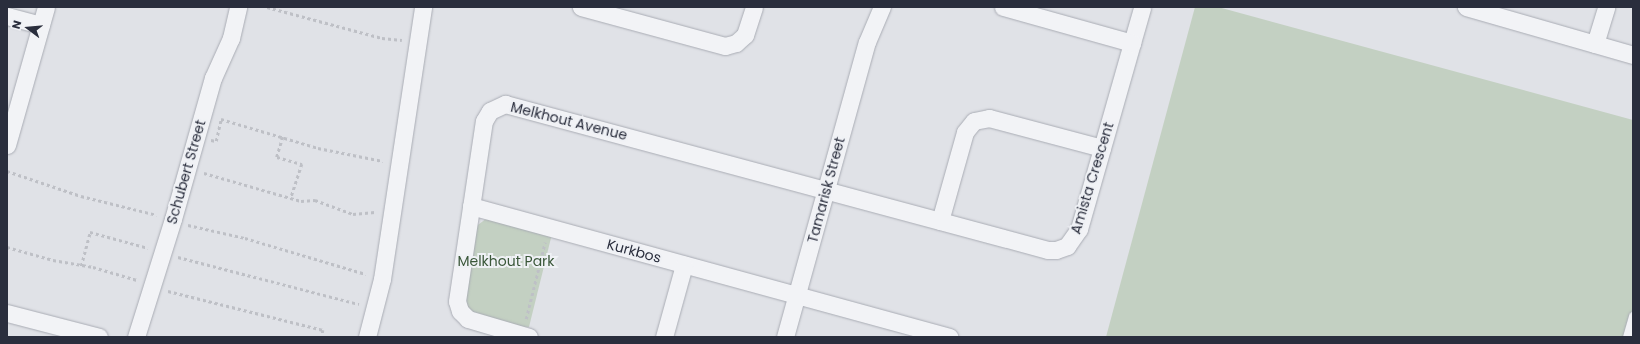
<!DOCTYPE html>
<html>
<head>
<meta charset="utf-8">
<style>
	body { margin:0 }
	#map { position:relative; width:1640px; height:344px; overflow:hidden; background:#e0e2e7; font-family:Poppins,sans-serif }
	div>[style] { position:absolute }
	.green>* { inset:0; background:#c3d0c2 }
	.path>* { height:2.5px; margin-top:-1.25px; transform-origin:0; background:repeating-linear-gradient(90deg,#bec0c6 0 3px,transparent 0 6px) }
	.roads { filter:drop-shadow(0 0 1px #a9acb4) drop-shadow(0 0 1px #a9acb4) }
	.service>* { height:9px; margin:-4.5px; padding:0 4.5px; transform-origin:4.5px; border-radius:4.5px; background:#f2f3f6 }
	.minor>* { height:17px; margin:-8.5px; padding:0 8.5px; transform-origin:8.5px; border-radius:8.5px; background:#f2f3f6 }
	span { translate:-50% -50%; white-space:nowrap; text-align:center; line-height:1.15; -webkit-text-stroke:4px #eff1f5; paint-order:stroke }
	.street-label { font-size:14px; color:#2a2e3d }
	.park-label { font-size:14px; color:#3a5739 }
	.frame { position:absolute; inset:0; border:8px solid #2a2e3d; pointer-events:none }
	.north { position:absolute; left:8px; top:8px; width:40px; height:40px; -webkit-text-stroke:3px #eff1f5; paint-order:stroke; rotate:286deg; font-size:11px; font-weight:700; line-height:16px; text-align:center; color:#2a2e3d }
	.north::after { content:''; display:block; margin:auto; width:14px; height:18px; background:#2a2e3d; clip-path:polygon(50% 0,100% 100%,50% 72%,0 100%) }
</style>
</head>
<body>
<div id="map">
	<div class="green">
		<i style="clip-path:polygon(1195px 7px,1218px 7px,1633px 120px,1633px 337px,1106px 337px)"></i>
		<i style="clip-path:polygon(487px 218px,552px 234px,529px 327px,509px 326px,476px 317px,463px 304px,474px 228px)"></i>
	</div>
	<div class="path">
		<i style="left:267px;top:7px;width:119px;rotate:15.1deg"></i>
		<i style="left:382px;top:38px;width:20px;rotate:6deg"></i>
		<i style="left:283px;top:137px;width:21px;rotate:107deg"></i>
		<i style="left:277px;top:157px;width:26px;rotate:16deg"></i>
		<i style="left:302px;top:164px;width:36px;rotate:108deg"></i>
		<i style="left:211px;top:140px;width:5px;rotate:11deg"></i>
		<i style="left:216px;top:141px;width:23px;rotate:-77deg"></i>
		<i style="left:221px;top:119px;width:101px;rotate:16.6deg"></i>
		<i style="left:318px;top:148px;width:66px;rotate:11.3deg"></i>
		<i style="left:7px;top:171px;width:78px;rotate:18.7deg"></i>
		<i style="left:81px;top:196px;width:78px;rotate:14deg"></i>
		<i style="left:204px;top:173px;width:101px;rotate:16.1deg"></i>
		<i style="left:301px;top:201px;width:14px;rotate:-4deg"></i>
		<i style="left:315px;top:200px;width:40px;rotate:20.2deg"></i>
		<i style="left:353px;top:214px;width:22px;rotate:-5deg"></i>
		<i style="left:188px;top:225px;width:58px;rotate:12.8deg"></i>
		<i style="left:245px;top:238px;width:126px;rotate:16.6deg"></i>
		<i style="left:7px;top:247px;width:48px;rotate:15.8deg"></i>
		<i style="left:53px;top:260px;width:41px;rotate:9.9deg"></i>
		<i style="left:93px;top:267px;width:46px;rotate:16.5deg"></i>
		<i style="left:178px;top:257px;width:187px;rotate:14.6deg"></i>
		<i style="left:81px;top:266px;width:35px;rotate:-75deg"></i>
		<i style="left:90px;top:232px;width:60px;rotate:15.4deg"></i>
		<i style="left:168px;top:291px;width:160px;rotate:14.1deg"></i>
		<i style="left:323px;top:330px;width:7px;rotate:98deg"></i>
		<i style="left:526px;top:319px;width:79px;rotate:-76.1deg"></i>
	</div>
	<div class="roads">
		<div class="service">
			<i style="left:1627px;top:337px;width:22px;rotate:-74deg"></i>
		</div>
		<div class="minor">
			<i style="left:581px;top:7px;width:149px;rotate:15.2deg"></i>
			<i style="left:725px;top:46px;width:11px;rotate:-15deg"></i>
			<i style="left:736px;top:43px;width:12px;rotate:-42deg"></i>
			<i style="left:745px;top:35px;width:29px;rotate:-72deg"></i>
			<i style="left:1466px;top:7px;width:174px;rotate:16deg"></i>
			<i style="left:7px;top:16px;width:35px;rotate:15deg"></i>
			<i style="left:1132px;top:43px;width:37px;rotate:-74deg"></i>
			<i style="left:1595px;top:44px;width:39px;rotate:-73deg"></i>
			<i style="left:7px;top:145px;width:143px;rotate:-74.2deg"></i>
			<i style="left:471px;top:206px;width:496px;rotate:15.3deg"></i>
			<i style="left:940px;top:221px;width:92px;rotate:-74.3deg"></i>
			<i style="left:965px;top:132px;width:14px;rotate:-51deg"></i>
			<i style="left:974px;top:121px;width:15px;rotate:-11deg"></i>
			<i style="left:989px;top:118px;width:117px;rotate:14.9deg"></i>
			<i style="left:7px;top:313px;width:95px;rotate:14.6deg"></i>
			<i style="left:136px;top:337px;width:124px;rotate:-72.6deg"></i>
			<i style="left:173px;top:219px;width:147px;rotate:-74.2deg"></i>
			<i style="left:213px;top:78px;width:44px;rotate:-65.8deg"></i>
			<i style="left:231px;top:38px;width:32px;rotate:-77deg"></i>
			<i style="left:367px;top:337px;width:60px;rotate:-75.5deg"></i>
			<i style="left:382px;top:279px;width:275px;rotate:-81.4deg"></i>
			<i style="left:529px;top:337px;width:64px;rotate:-163.6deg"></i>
			<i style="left:468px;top:319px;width:11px;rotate:-135deg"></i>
			<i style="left:460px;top:311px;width:10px;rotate:-107deg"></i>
			<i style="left:457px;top:301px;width:182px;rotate:-81.5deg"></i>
			<i style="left:484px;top:121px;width:12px;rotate:-59deg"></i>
			<i style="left:490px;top:111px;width:17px;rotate:-25deg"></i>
			<i style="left:505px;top:104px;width:562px;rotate:15.05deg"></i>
			<i style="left:1048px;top:250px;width:8px"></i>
			<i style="left:1056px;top:250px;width:12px;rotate:-20deg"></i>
			<i style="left:1067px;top:246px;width:21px;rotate:-55deg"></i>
			<i style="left:1079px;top:229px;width:193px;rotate:-74.1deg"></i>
			<i style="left:1132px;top:43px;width:134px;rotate:-164.4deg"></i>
			<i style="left:664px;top:337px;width:75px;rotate:-74.5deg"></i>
			<i style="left:785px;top:337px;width:306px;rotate:-74.5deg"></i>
			<i style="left:867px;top:42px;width:38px;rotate:-67deg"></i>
		</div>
	</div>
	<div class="street-label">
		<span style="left:569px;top:121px;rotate:14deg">Melkhout Avenue</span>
		<span style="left:186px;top:172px;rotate:-74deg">Schubert Street</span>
		<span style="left:1092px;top:178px;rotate:-73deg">Amista Crescent</span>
		<span style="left:826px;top:190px;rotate:-75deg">Tamarisk Street</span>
		<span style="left:634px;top:251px;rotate:15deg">Kurkbos</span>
	</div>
	<div class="park-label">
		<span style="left:506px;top:261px">Melkhout Park</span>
	</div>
	<div class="frame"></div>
	<div class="north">N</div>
</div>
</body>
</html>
